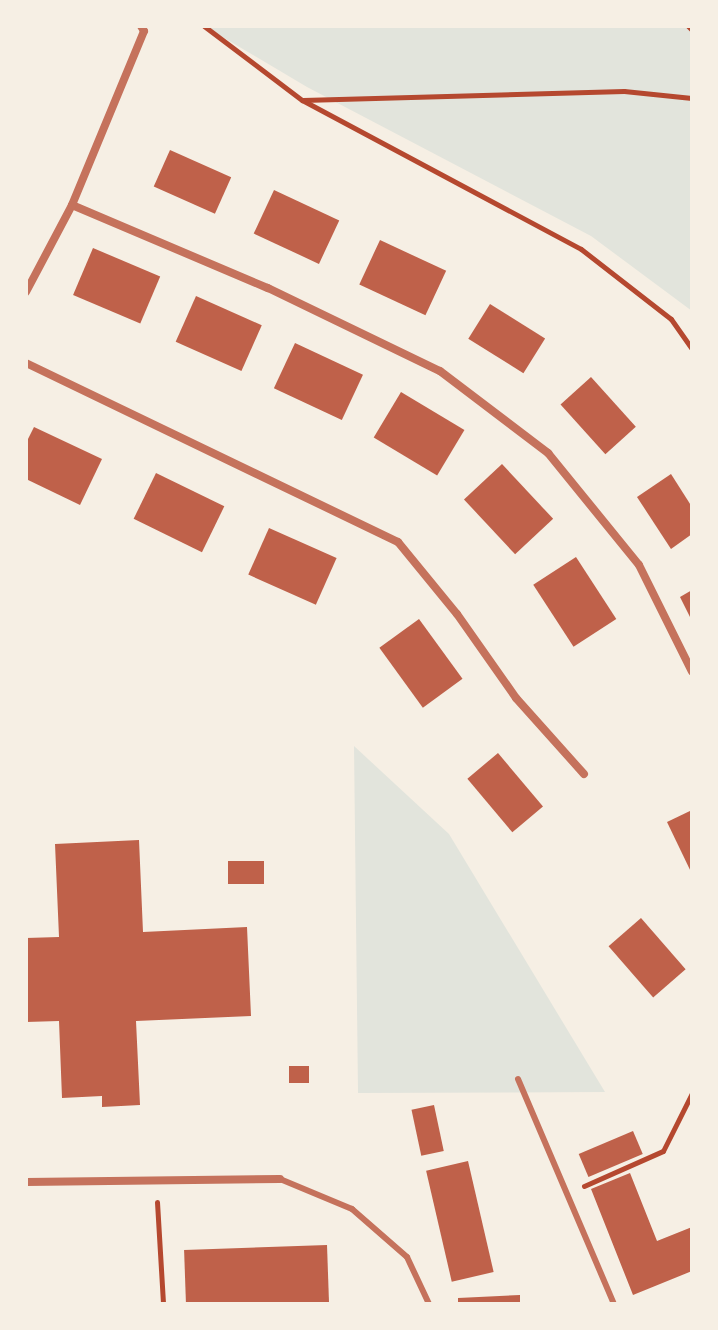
<!DOCTYPE html>
<html>
<head>
<meta charset="utf-8">
<style>
	body { margin:0 }
	#map { position:relative; width:718px; height:1330px; overflow:hidden; background:#f6efe4; font-family:"Zilla Slab",serif }
	div>[style] { position:absolute }
	.green>* { inset:0; background:#e2e4dc }
	.building>* { inset:0; background:#bf614a; transform-origin:0 0 }
	.path>* { height:5px; margin:-2.5px; padding:0 2.5px; transform-origin:2.5px; border-radius:2.5px; background:#b5482f }
	.service>* { height:6px; margin:-3px; padding:0 3px; transform-origin:3px; border-radius:3px; background:#c5725c }
	.minor>* { height:8px; margin:-4px; padding:0 4px; transform-origin:4px; border-radius:4px; background:#c5725c }
	span { translate:-50% -50%; white-space:nowrap; text-align:center; line-height:1.15; -webkit-text-stroke:7px #f6efe4; paint-order:stroke }
	.frame { position:absolute; inset:0; border:28px solid #f6efe4; pointer-events:none }
</style>
</head>
<body>
<div id="map">
	<div class="green">
		<i style="clip-path:polygon(204px 26px,692px 26px,692px 311px,591px 236px,307px 87px)"></i>
		<i style="clip-path:polygon(354px 746px,449px 834px,605px 1092px,358px 1093px)"></i>
	</div>
	<div class="building">
		<i style="left:170px;top:150px;width:67px;height:40px;rotate:24deg"></i>
		<i style="left:274px;top:190px;width:72px;height:48px;rotate:25deg"></i>
		<i style="left:380px;top:240px;width:73px;height:49px;rotate:25deg"></i>
		<i style="left:93px;top:248px;width:73px;height:51px;rotate:23deg"></i>
		<i style="left:196px;top:296px;width:72px;height:50px;rotate:24deg"></i>
		<i style="left:490px;top:304px;width:65px;height:41px;rotate:32deg"></i>
		<i style="left:295px;top:343px;width:75px;height:50px;rotate:25deg"></i>
		<i style="left:591px;top:377px;width:67px;height:41px;rotate:48deg"></i>
		<i style="left:401px;top:392px;width:74px;height:53px;rotate:31deg"></i>
		<i style="clip-path:polygon(34px 427px,102px 459px,80px 505px,26px 479px,26px 443px)"></i>
		<i style="left:502px;top:464px;width:75px;height:52px;rotate:47deg"></i>
		<i style="left:156px;top:473px;width:76px;height:51px;rotate:26deg"></i>
		<i style="clip-path:polygon(671px 474px,692px 507px,692px 534px,671px 549px,637px 497px)"></i>
		<i style="left:269px;top:528px;width:74px;height:51px;rotate:24deg"></i>
		<i style="left:576px;top:557px;width:74px;height:51px;rotate:57deg"></i>
		<i style="clip-path:polygon(692px 590px,692px 621px,680px 597px)"></i>
		<i style="left:419px;top:619px;width:74px;height:49px;rotate:54deg"></i>
		<i style="left:498px;top:753px;width:70px;height:40px;rotate:50deg"></i>
		<i style="clip-path:polygon(692px 810px,692px 874px,667px 822px)"></i>
		<i style="clip-path:polygon(139px 840px,143px 932px,247px 927px,251px 1016px,136px 1021px,140px 1105px,102px 1107px,102px 1096px,62px 1098px,59px 1021px,26px 1022px,26px 938px,59px 937px,55px 844px)"></i>
		<i style="left:264px;top:861px;width:23px;height:36px;rotate:90deg"></i>
		<i style="left:641px;top:918px;width:68px;height:43px;rotate:49deg"></i>
		<i style="left:309px;top:1066px;width:17px;height:20px;rotate:90deg"></i>
		<i style="left:434px;top:1105px;width:47px;height:23px;rotate:78deg"></i>
		<i style="left:633px;top:1131px;width:25px;height:59px;rotate:67deg"></i>
		<i style="left:468px;top:1161px;width:114px;height:43px;rotate:77deg"></i>
		<i style="clip-path:polygon(630px 1173px,657px 1241px,692px 1227px,692px 1271px,633px 1295px,591px 1189px)"></i>
		<i style="left:327px;top:1245px;width:59px;height:143px;rotate:88deg"></i>
		<i style="clip-path:polygon(520px 1295px,520px 1304px,458px 1304px,458px 1298px)"></i>
	</div>
	<div class="path">
		<i style="left:204px;top:26px;width:123px;rotate:37.1deg"></i>
		<i style="left:302px;top:100px;width:316px;rotate:28.1deg"></i>
		<i style="left:581px;top:249px;width:114px;rotate:37.9deg"></i>
		<i style="left:671px;top:319px;width:37px;rotate:55deg"></i>
		<i style="left:688px;top:26px;width:6px;rotate:45deg"></i>
		<i style="left:303px;top:100px;width:321px;rotate:-1.6deg"></i>
		<i style="left:624px;top:91px;width:68px;rotate:5.9deg"></i>
		<i style="left:584px;top:1186px;width:86px;rotate:-23.9deg"></i>
		<i style="left:663px;top:1151px;width:65px;rotate:-63.4deg"></i>
		<i style="left:157px;top:1202px;width:102px;rotate:86.6deg"></i>
	</div>
	<div class="service">
		<i style="left:518px;top:1079px;width:245px;rotate:66.9deg"></i>
		<i style="left:280px;top:1179px;width:78px;rotate:22.6deg"></i>
		<i style="left:352px;top:1209px;width:73px;rotate:41.1deg"></i>
		<i style="left:407px;top:1257px;width:52px;rotate:64.9deg"></i>
	</div>
	<div class="minor">
		<i style="left:72px;top:205px;width:213px;rotate:23deg"></i>
		<i style="left:268px;top:288px;width:191px;rotate:25.8deg"></i>
		<i style="left:440px;top:371px;width:136px;rotate:37.2deg"></i>
		<i style="left:548px;top:453px;width:144px;rotate:50.9deg"></i>
		<i style="left:639px;top:565px;width:119px;rotate:63.6deg"></i>
		<i style="left:26px;top:292px;width:98px;rotate:-62.1deg"></i>
		<i style="left:72px;top:205px;width:188px;rotate:-67.5deg"></i>
		<i style="left:144px;top:31px;width:6px;rotate:-121deg"></i>
		<i style="left:26px;top:363px;width:413px;rotate:25.7deg"></i>
		<i style="left:398px;top:542px;width:93px;rotate:50.7deg"></i>
		<i style="left:457px;top:614px;width:103px;rotate:54.9deg"></i>
		<i style="left:516px;top:698px;width:102px;rotate:48.2deg"></i>
		<i style="left:26px;top:1182px;width:254px;rotate:-0.7deg"></i>
	</div>
	<div class="frame"></div>
</div>
</body>
</html>
